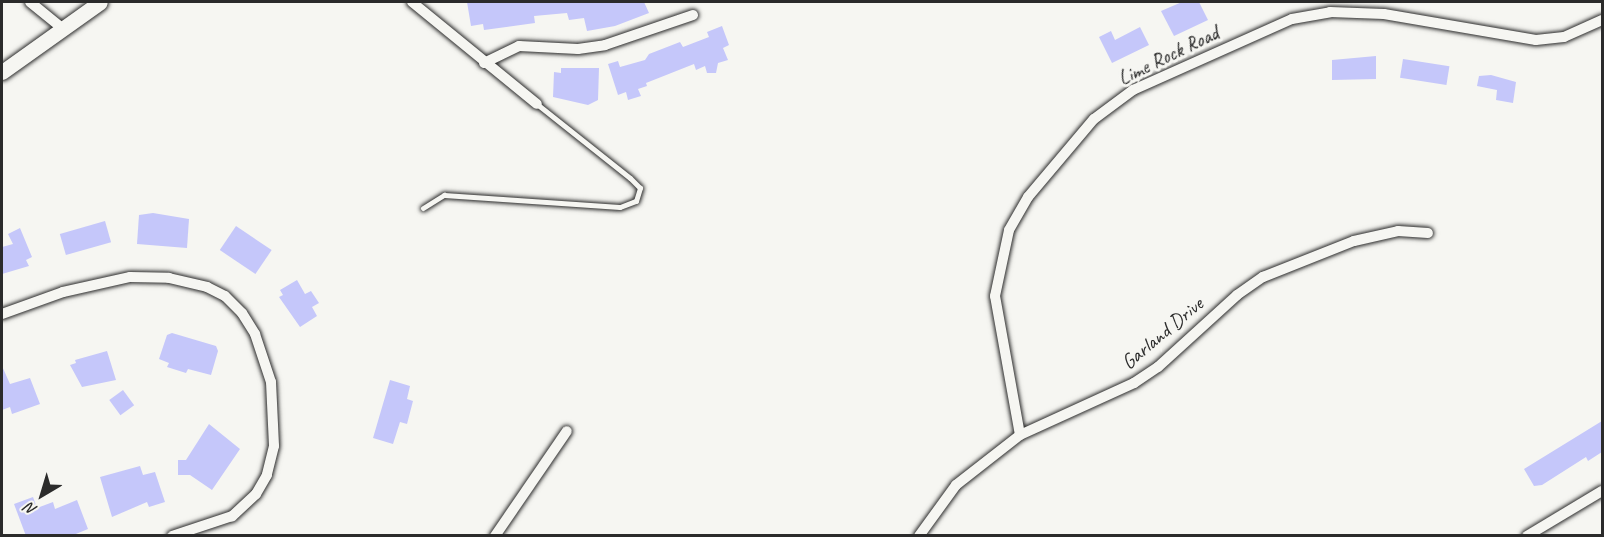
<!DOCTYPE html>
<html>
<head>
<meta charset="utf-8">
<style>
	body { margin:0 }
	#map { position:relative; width:1604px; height:537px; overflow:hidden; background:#f6f6f2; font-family:Caveat,sans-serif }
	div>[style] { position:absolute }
	.building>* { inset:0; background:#c5c7fa; transform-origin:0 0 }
	.roads { filter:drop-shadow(0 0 2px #2b2b2b) drop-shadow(0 0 2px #2b2b2b) }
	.service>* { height:5px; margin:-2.5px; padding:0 2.5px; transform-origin:2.5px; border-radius:2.5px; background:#f6f6f2 }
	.minor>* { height:10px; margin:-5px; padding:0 5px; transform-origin:5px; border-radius:5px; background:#f6f6f2 }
	.secondary>* { height:15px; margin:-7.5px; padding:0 7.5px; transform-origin:7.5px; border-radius:7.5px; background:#f6f6f2 }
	span { translate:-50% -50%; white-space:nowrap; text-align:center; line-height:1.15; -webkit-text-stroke:6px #f6f6f2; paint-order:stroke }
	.street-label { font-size:21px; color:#2b2b2b }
	.frame { position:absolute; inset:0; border:3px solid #2b2b2b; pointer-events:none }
	.north { position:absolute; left:12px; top:465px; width:60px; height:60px; -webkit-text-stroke:4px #f6f6f2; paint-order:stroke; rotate:218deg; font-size:16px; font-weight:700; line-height:24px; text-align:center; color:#2b2b2b }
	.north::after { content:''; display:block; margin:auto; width:21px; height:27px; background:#2b2b2b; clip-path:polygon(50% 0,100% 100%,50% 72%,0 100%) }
</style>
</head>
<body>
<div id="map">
	<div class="building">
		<i style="clip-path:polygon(467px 2px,644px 2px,649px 13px,615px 26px,587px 31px,584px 18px,569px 20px,567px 13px,534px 16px,535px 23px,484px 30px,483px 24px,471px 26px)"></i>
		<i style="clip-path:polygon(1182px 2px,1199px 2px,1208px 20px,1174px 36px,1161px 11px)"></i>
		<i style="clip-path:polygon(722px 26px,729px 45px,723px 48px,728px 60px,718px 63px,716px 73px,707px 73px,705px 66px,696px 70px,694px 64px,646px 83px,647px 86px,638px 89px,641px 96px,628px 100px,626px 92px,618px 95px,608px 64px,618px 61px,620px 67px,645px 60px,649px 54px,680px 42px,683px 47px,709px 37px,707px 32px)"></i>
		<i style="clip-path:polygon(1140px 27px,1149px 45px,1112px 63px,1099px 37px,1111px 31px,1115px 40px)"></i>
		<i style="clip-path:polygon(1376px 56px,1376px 79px,1332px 80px,1332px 60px)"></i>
		<i style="left:1403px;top:59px;width:47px;height:19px;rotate:9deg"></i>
		<i style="clip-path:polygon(561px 68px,599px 68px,598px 100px,588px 105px,553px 97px,554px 72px,561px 73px)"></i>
		<i style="clip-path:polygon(1491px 75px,1516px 82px,1513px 103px,1496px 100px,1497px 90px,1477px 86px,1479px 76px)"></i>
		<i style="clip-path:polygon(153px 213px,189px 219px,187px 248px,137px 244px,139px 215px)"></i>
		<i style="left:105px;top:221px;width:22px;height:47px;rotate:74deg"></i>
		<i style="left:236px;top:226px;width:43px;height:29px;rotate:34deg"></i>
		<i style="clip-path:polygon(20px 228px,32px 257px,26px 260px,29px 266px,2px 274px,2px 247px,13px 244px,8px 234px)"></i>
		<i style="clip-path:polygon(297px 280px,305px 294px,311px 291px,319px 303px,312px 307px,317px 316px,300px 327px,279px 297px,283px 295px,280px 290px)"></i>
		<i style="clip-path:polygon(172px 333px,216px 346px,218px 351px,211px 375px,188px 369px,186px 373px,167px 367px,169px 363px,159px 359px,167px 335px)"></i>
		<i style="clip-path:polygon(107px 351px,116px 380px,82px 387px,70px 365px,76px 363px,75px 360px)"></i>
		<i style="clip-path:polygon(2px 366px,10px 384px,30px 378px,40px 404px,12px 414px,10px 407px,2px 410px)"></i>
		<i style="clip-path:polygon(390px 380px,410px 386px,407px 399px,413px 401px,407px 424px,400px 422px,393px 444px,373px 438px)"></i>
		<i style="left:123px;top:390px;width:19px;height:17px;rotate:54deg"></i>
		<i style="clip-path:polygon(1602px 421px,1602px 452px,1588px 461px,1586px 457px,1542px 485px,1534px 486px,1524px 469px)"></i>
		<i style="clip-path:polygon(209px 424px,240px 449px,212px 490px,190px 475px,178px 475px,178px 460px,186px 460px)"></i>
		<i style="clip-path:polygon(140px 466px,143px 475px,155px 472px,165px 502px,149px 507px,147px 502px,112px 517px,100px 477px)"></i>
		<i style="clip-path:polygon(33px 497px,37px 508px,53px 502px,55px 509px,77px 500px,88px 529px,71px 536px,26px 536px,14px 504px)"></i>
	</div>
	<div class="roads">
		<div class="service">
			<i style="left:423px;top:208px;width:25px;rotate:-32deg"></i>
			<i style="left:444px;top:195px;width:176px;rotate:3.9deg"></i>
			<i style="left:620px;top:207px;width:17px;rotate:-21deg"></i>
			<i style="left:636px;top:201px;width:14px;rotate:-73deg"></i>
			<i style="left:640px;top:188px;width:14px;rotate:-135deg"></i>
			<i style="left:630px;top:178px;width:119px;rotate:-141.5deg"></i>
		</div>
		<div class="minor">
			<i style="left:30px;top:2px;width:41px;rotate:39.1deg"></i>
			<i style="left:412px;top:2px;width:161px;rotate:39.2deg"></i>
			<i style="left:484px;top:63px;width:39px;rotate:-26deg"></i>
			<i style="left:519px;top:46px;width:59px;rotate:2.9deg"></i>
			<i style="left:578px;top:49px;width:27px;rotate:-8deg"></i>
			<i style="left:605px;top:45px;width:93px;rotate:-18.8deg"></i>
			<i style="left:2px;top:314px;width:65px;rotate:-19.8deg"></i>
			<i style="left:63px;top:292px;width:69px;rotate:-12.6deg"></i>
			<i style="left:130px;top:277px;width:39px;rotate:1deg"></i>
			<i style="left:169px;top:278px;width:39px;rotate:13deg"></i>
			<i style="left:207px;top:287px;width:20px;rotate:27deg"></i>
			<i style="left:225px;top:296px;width:24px;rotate:45deg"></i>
			<i style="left:242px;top:313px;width:25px;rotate:58deg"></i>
			<i style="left:255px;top:334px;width:51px;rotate:71.6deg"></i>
			<i style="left:271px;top:382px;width:64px;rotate:87.3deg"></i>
			<i style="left:274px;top:446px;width:30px;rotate:104deg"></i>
			<i style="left:267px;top:475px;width:22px;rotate:120deg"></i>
			<i style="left:256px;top:494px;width:33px;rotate:137deg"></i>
			<i style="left:232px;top:516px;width:63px;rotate:161.6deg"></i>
			<i style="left:1020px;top:435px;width:141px;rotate:-100.2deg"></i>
			<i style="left:995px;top:296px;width:67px;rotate:-78deg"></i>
			<i style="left:1009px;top:230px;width:38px;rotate:-60deg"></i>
			<i style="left:1028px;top:197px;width:102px;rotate:-49.8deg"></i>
			<i style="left:1094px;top:119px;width:49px;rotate:-36.6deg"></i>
			<i style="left:1133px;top:90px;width:174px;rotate:-24.1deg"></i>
			<i style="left:1292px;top:19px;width:39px;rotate:-10deg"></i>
			<i style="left:1330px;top:12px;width:54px;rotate:2.1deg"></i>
			<i style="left:1384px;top:14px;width:154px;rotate:9.7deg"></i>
			<i style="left:1536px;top:40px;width:28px;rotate:-6deg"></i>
			<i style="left:1564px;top:37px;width:42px;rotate:-24.1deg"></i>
			<i style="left:495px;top:536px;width:127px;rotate:-55.6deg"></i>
			<i style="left:919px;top:536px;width:63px;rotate:-54deg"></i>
			<i style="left:956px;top:485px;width:81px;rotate:-38deg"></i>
			<i style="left:1020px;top:435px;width:125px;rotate:-24.5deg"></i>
			<i style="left:1134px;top:383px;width:29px;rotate:-34deg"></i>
			<i style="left:1158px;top:367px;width:107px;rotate:-42.3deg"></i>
			<i style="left:1237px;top:295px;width:32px;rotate:-35deg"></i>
			<i style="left:1263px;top:277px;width:98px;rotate:-21.6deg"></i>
			<i style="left:1354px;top:241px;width:45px;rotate:-12.8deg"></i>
			<i style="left:1398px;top:231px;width:30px;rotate:4deg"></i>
			<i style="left:1527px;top:536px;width:87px;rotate:-31deg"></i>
		</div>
		<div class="secondary">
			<i style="left:2px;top:72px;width:120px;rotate:-35.5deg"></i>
		</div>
	</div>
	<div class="street-label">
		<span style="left:1168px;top:55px;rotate:-26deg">Lime Rock Road</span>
		<span style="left:1162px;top:333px;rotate:-40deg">Garland Drive</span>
	</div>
	<div class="frame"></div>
	<div class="north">N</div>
</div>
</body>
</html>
